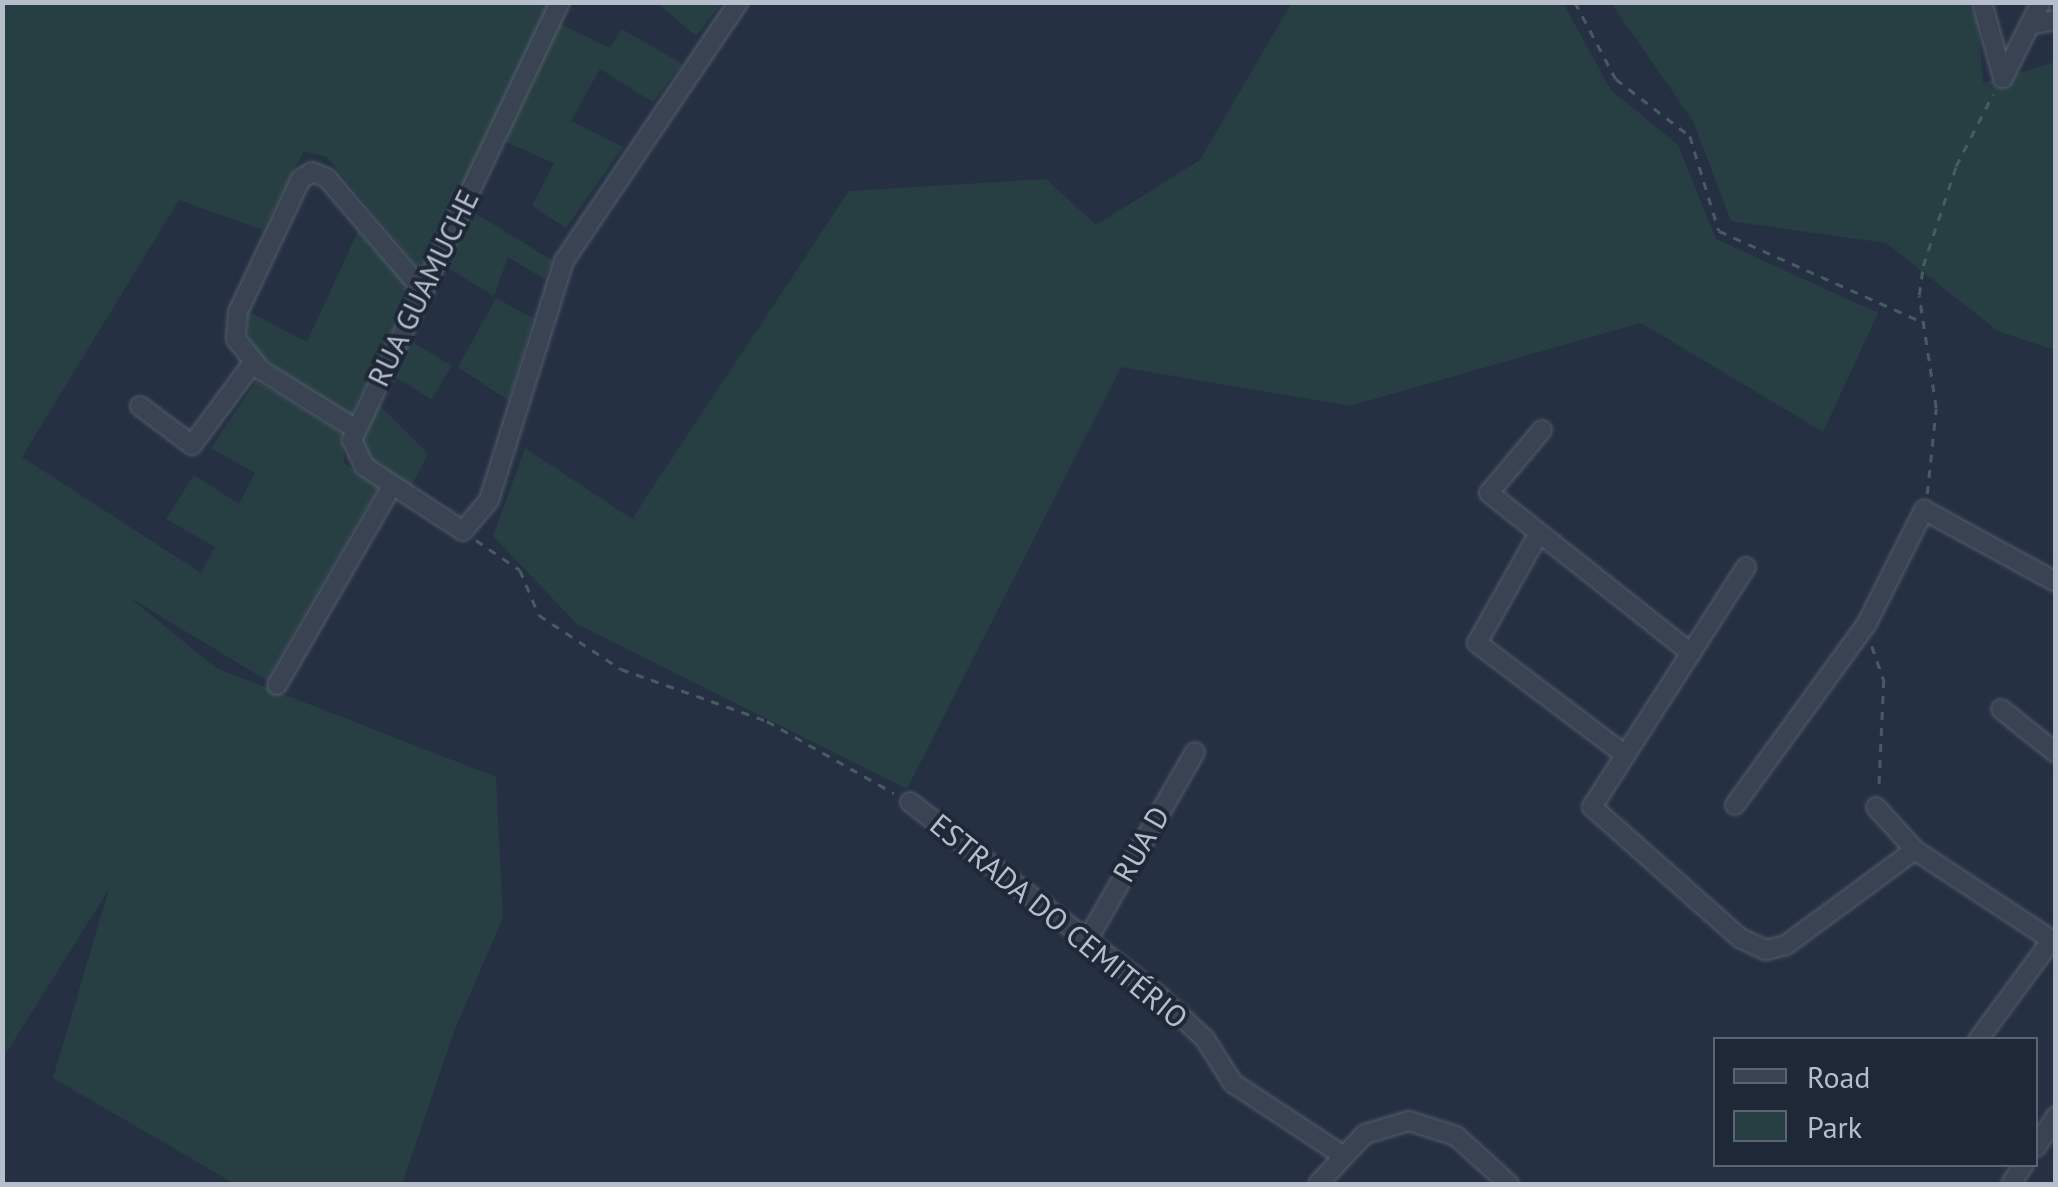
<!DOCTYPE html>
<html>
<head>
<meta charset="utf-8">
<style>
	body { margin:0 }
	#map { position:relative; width:2058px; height:1187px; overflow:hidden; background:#253043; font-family:"PT Sans",sans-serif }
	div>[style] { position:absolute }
	.green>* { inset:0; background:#273f43; transform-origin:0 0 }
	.path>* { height:2.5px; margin-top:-1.25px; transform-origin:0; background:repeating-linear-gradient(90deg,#455c60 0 8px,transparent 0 16px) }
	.roads { filter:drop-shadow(0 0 2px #545e6c) drop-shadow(0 0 2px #545e6c) }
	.street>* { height:18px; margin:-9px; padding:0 9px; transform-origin:9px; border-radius:9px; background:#394352 }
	span { translate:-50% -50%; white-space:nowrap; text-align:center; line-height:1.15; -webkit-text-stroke:8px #1e2837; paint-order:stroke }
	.street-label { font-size:30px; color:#b6becc }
	.frame { position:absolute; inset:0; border:5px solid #b6becc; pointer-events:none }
	.legend { position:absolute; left:1713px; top:1037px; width:325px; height:130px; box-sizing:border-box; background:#1e2837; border:2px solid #5b6473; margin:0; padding:12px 18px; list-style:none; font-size:30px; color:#b6becc }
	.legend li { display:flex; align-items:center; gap:20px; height:50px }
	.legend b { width:50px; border:2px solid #5b6473 }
</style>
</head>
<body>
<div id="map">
	<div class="green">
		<i style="clip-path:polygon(1292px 2px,1563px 3px,1611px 90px,1678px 145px,1716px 239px,1878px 313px,1823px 432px,1641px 323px,1350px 406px,1121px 367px,907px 789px,577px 624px,493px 536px,525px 448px,632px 519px,849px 191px,1046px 179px,1096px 225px,1200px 160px)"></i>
		<i style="clip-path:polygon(3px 3px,555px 3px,420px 270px,327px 157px,304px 151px,263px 230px,179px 200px,22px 457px,201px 573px,215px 547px,166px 519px,194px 475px,239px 504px,255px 473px,211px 448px,256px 381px,342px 433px,344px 463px,378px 487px,266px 680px,129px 597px,216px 668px,496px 777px,503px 918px,455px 1029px,402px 1184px,235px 1184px,53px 1078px,109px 889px,3px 1058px)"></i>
		<i style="clip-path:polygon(657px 3px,722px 3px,696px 36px)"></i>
		<i style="clip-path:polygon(1611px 3px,1967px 3px,1978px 20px,1983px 83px,2055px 62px,2055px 350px,1998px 331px,1886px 243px,1731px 221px,1693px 121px)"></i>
		<i style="clip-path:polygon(558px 23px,610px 48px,622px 29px,682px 64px,653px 102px,600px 69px,571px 121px,623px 147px,566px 228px,532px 206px,554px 163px,501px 140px)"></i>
		<i style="clip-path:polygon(471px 211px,552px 260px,544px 279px,508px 257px,494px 296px,443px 265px)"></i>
		<i style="clip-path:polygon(358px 231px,411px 290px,350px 418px,250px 349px,247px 311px,307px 342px)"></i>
		<i style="clip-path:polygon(496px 298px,533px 318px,509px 401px,458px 367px)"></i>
		<i style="left:409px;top:340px;width:50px;height:39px;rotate:31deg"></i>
		<i style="clip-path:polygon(377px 403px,428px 454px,411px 487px,366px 462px,360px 441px)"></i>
	</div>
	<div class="path">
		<i style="left:1575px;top:2px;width:87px;rotate:62deg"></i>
		<i style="left:1616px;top:79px;width:93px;rotate:37.6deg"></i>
		<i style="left:1690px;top:136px;width:99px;rotate:73deg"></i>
		<i style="left:1719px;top:231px;width:222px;rotate:24.1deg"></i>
		<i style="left:1927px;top:494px;width:86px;rotate:-84deg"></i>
		<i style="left:1936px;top:408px;width:114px;rotate:-98.6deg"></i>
		<i style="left:1919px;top:295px;width:29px;rotate:-82deg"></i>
		<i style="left:1923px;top:266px;width:105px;rotate:-71.7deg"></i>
		<i style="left:1956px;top:166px;width:81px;rotate:-62.8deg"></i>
		<i style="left:476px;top:540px;width:53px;rotate:34.3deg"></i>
		<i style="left:520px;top:570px;width:49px;rotate:67.1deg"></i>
		<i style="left:539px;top:615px;width:98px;rotate:33.4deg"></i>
		<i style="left:621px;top:669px;width:155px;rotate:19.6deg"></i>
		<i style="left:767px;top:721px;width:146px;rotate:29.6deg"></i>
		<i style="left:1872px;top:646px;width:36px;rotate:71deg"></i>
		<i style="left:1884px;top:680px;width:111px;rotate:92.6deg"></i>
	</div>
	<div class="roads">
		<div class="street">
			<i style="left:560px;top:2px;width:485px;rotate:115.4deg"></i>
			<i style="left:352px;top:440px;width:29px;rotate:65deg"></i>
			<i style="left:364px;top:466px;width:118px;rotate:33.3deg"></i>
			<i style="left:463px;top:531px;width:40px;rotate:-50deg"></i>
			<i style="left:489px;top:500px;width:250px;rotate:-72.6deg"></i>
			<i style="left:564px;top:261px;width:313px;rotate:-56deg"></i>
			<i style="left:1982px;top:2px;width:79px;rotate:74.6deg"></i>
			<i style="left:2030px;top:25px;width:26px;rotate:-11deg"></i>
			<i style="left:2003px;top:78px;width:85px;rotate:-63.4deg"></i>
			<i style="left:140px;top:406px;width:65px;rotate:36.9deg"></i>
			<i style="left:192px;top:445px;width:101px;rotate:-53.5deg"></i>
			<i style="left:354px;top:428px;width:110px;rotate:-148.1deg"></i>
			<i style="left:261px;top:370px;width:40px;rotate:-129deg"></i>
			<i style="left:236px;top:339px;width:27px;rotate:-86deg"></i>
			<i style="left:238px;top:312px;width:147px;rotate:-64.7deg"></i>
			<i style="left:301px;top:179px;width:13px;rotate:-32deg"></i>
			<i style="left:312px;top:172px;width:16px;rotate:22deg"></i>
			<i style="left:327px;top:178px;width:150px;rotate:49.6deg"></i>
			<i style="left:1542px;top:430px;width:82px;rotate:130.1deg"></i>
			<i style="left:1489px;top:493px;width:258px;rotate:38.4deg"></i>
			<i style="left:1539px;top:533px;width:126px;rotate:119.4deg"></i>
			<i style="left:1477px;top:643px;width:186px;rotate:37.1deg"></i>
			<i style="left:1746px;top:567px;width:285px;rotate:122.7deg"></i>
			<i style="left:1592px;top:807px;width:198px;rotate:41.5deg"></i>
			<i style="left:1740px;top:938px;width:29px;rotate:25deg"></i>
			<i style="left:1766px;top:950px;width:21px;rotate:-14deg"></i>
			<i style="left:1786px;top:945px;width:160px;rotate:-36.4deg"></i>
			<i style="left:277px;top:685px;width:230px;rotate:-60deg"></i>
			<i style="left:2001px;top:709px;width:70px;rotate:38.7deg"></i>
			<i style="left:910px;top:802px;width:314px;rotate:37.9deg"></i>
			<i style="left:1158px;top:995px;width:64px;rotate:43.1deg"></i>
			<i style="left:1205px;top:1039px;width:52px;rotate:57.5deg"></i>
			<i style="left:1233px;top:1083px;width:131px;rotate:33.4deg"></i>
			<i style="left:1735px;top:805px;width:225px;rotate:-54deg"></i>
			<i style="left:1867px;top:623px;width:127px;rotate:-63.2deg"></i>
			<i style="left:1924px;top:510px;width:150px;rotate:28.6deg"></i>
			<i style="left:1876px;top:807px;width:58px;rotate:47.8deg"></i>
			<i style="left:1915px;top:850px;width:169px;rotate:33.4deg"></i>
			<i style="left:1089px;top:937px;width:213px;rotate:-60.2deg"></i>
			<i style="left:1978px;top:1040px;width:123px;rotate:-53.6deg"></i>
			<i style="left:2036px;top:1147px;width:37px;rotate:-57deg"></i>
			<i style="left:1318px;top:1184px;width:69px;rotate:-46.8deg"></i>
			<i style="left:1365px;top:1134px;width:46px;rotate:-16.5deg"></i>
			<i style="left:1409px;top:1121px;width:49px;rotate:17.7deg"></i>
			<i style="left:1456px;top:1136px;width:72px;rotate:42.2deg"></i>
			<i style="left:2011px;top:1184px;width:24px;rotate:-57deg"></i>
		</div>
	</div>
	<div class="street-label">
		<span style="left:423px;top:288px;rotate:-64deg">RUA GUAMUCHE</span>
		<span style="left:1141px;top:844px;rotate:-60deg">RUA D</span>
		<span style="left:1059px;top:921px;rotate:39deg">ESTRADA DO CEMITÉRIO</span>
	</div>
	<div class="frame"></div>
	<ul class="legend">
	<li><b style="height:12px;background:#394352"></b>Road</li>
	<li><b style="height:28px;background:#273f43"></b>Park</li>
	</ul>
</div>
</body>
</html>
